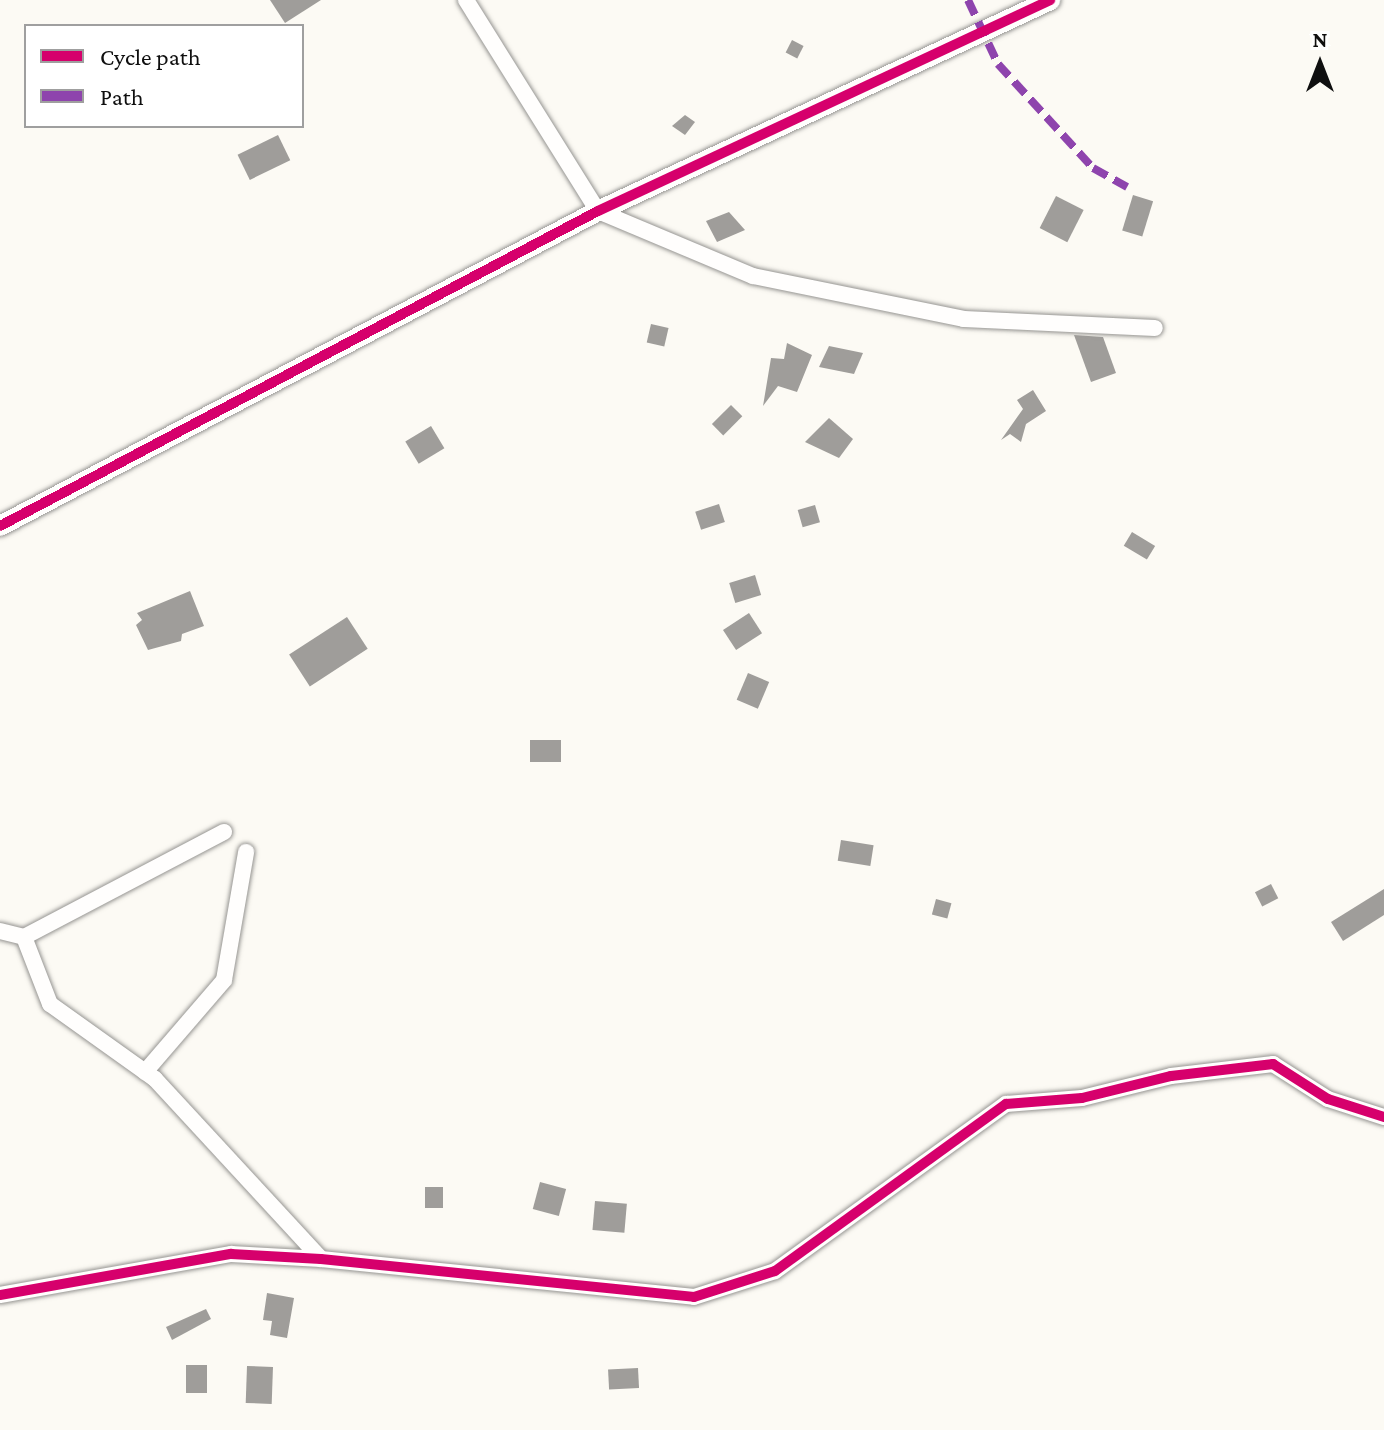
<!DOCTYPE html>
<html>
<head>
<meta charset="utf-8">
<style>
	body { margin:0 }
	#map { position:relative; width:1384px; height:1430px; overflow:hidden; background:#fcfaf4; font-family:"Crimson Pro",serif }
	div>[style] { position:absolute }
	.building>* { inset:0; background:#9f9d9a; transform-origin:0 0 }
	.roads { filter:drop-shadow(0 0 2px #969592) drop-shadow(0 0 2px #969592) }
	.minor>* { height:16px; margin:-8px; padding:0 8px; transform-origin:8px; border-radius:8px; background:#fffefd }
	.tertiary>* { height:20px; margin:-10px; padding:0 10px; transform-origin:10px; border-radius:10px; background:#fffefd }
	.quiet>* { height:8px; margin-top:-4px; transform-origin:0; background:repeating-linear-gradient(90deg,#8e44ad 0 16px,transparent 0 24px) }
	.cycleway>* { height:10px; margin:-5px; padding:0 5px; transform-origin:5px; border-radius:5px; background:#d6006c }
	span { translate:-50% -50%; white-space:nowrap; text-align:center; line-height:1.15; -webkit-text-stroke:8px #fff; paint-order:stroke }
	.legend { position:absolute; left:24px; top:24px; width:280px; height:104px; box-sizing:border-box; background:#fff; border:2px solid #9f9f9f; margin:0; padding:10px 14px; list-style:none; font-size:24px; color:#0f0f0f }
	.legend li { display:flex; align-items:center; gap:16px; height:40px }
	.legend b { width:40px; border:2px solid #9f9f9f }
	.north { position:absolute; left:1280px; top:24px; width:80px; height:80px; -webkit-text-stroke:6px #fff; paint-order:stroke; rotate:0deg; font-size:22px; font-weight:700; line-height:32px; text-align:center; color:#0f0f0f }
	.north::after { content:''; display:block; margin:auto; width:28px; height:36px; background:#0f0f0f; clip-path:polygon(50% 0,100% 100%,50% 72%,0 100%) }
</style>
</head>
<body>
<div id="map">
	<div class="building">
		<i style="clip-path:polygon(270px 0,321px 0,285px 23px)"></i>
		<i style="left:792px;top:40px;width:13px;height:14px;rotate:27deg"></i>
		<i style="clip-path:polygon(685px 115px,695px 122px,685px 135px,672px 126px)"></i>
		<i style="left:278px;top:135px;width:28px;height:45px;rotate:64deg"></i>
		<i style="left:1133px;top:195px;width:21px;height:37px;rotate:17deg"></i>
		<i style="left:1056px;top:196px;width:31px;height:36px;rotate:27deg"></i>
		<i style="clip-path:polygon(729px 212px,745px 230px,717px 242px,706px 221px)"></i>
		<i style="left:651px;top:324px;width:18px;height:19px;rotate:13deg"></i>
		<i style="clip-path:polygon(1074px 335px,1103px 337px,1116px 373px,1091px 382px)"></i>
		<i style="clip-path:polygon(787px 343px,812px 355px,797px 392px,778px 386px,763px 406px,771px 358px,784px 359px)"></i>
		<i style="clip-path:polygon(829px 346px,863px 353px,854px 374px,819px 367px)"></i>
		<i style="clip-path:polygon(1033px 390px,1046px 411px,1026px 424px,1021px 442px,1010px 434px,1001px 440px,1023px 409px,1017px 400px)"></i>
		<i style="left:731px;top:405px;width:16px;height:27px;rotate:45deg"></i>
		<i style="clip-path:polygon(829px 418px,853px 439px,839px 458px,805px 442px)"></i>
		<i style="left:431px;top:426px;width:26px;height:30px;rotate:59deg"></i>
		<i style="left:719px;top:504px;width:19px;height:25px;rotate:72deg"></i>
		<i style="left:815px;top:505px;width:18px;height:18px;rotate:74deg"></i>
		<i style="left:1132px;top:532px;width:27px;height:16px;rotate:31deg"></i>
		<i style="left:755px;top:575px;width:21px;height:27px;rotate:73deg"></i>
		<i style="clip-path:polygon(190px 591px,204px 626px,182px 634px,181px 641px,148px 650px,136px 625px,142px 620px,137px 613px)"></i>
		<i style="left:749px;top:613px;width:24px;height:31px;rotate:57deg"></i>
		<i style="left:347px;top:617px;width:38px;height:69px;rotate:57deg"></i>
		<i style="left:748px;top:673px;width:23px;height:29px;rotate:23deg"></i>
		<i style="left:530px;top:740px;width:31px;height:22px"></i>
		<i style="left:841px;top:840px;width:33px;height:21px;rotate:9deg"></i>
		<i style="left:1271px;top:884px;width:16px;height:18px;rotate:63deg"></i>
		<i style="clip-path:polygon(1384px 889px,1384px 915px,1343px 941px,1331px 922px)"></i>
		<i style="left:936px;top:899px;width:16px;height:16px;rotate:15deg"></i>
		<i style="left:540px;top:1182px;width:27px;height:28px;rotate:15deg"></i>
		<i style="left:425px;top:1187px;width:18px;height:21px"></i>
		<i style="left:595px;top:1201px;width:32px;height:29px;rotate:5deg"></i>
		<i style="clip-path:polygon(267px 1293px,294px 1298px,287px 1338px,270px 1335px,272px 1321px,263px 1320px)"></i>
		<i style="clip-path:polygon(206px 1309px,211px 1319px,172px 1340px,166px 1327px)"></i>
		<i style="left:207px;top:1365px;width:28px;height:21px;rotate:90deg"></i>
		<i style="left:247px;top:1366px;width:26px;height:37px;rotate:2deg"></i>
		<i style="left:638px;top:1368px;width:20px;height:30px;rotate:87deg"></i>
	</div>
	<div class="roads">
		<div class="minor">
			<i style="left:466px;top:0;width:249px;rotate:58deg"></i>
			<i style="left:598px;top:211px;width:168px;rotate:22.8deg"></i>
			<i style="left:753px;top:276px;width:215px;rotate:11.5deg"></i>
			<i style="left:964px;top:319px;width:191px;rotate:2.7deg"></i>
			<i style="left:0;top:931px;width:25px;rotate:14deg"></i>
			<i style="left:24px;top:937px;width:226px;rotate:-27.7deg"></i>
			<i style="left:24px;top:937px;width:72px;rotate:68.8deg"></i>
			<i style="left:50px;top:1004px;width:129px;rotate:35.5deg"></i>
			<i style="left:155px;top:1079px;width:245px;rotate:47.3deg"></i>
			<i style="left:145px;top:1072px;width:121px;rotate:-49.3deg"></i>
			<i style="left:224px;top:980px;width:130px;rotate:-80.2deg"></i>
			<i style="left:0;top:1295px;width:235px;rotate:-10.1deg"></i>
			<i style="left:231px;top:1254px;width:90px;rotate:3.2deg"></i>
			<i style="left:321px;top:1259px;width:375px;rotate:5.8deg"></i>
			<i style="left:694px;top:1297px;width:85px;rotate:-17.8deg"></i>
			<i style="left:775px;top:1271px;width:285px;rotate:-35.9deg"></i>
			<i style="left:1006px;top:1104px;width:76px;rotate:-4.5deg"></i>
			<i style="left:1082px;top:1098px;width:92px;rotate:-13.9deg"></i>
			<i style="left:1171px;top:1076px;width:103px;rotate:-6.7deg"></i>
			<i style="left:1273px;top:1064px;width:65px;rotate:32.5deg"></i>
			<i style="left:1328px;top:1099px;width:59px;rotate:17.8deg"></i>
		</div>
		<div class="tertiary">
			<i style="left:0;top:526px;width:676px;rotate:-27.78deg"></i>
			<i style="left:598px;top:211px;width:499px;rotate:-25deg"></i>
		</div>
	</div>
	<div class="quiet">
		<i style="left:968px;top:0;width:71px;rotate:64.9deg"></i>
		<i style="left:998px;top:64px;width:141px;rotate:47.6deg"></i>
		<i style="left:1093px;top:168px;width:39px;rotate:29deg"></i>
	</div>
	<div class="cycleway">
		<i style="left:0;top:526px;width:676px;rotate:-27.78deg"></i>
		<i style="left:598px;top:211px;width:499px;rotate:-25deg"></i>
		<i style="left:0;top:1295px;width:235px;rotate:-10.1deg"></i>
		<i style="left:231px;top:1254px;width:90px;rotate:3.2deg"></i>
		<i style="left:321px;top:1259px;width:375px;rotate:5.8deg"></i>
		<i style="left:694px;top:1297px;width:85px;rotate:-17.8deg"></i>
		<i style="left:775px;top:1271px;width:285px;rotate:-35.9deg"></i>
		<i style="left:1006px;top:1104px;width:76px;rotate:-4.5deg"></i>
		<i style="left:1082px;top:1098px;width:92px;rotate:-13.9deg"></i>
		<i style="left:1171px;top:1076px;width:103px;rotate:-6.7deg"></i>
		<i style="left:1273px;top:1064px;width:65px;rotate:32.5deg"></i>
		<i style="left:1328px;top:1099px;width:59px;rotate:17.8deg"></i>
	</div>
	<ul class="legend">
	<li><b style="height:10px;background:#d6006c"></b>Cycle path</li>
	<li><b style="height:10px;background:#8e44ad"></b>Path</li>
	</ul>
	<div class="north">N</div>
</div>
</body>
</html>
